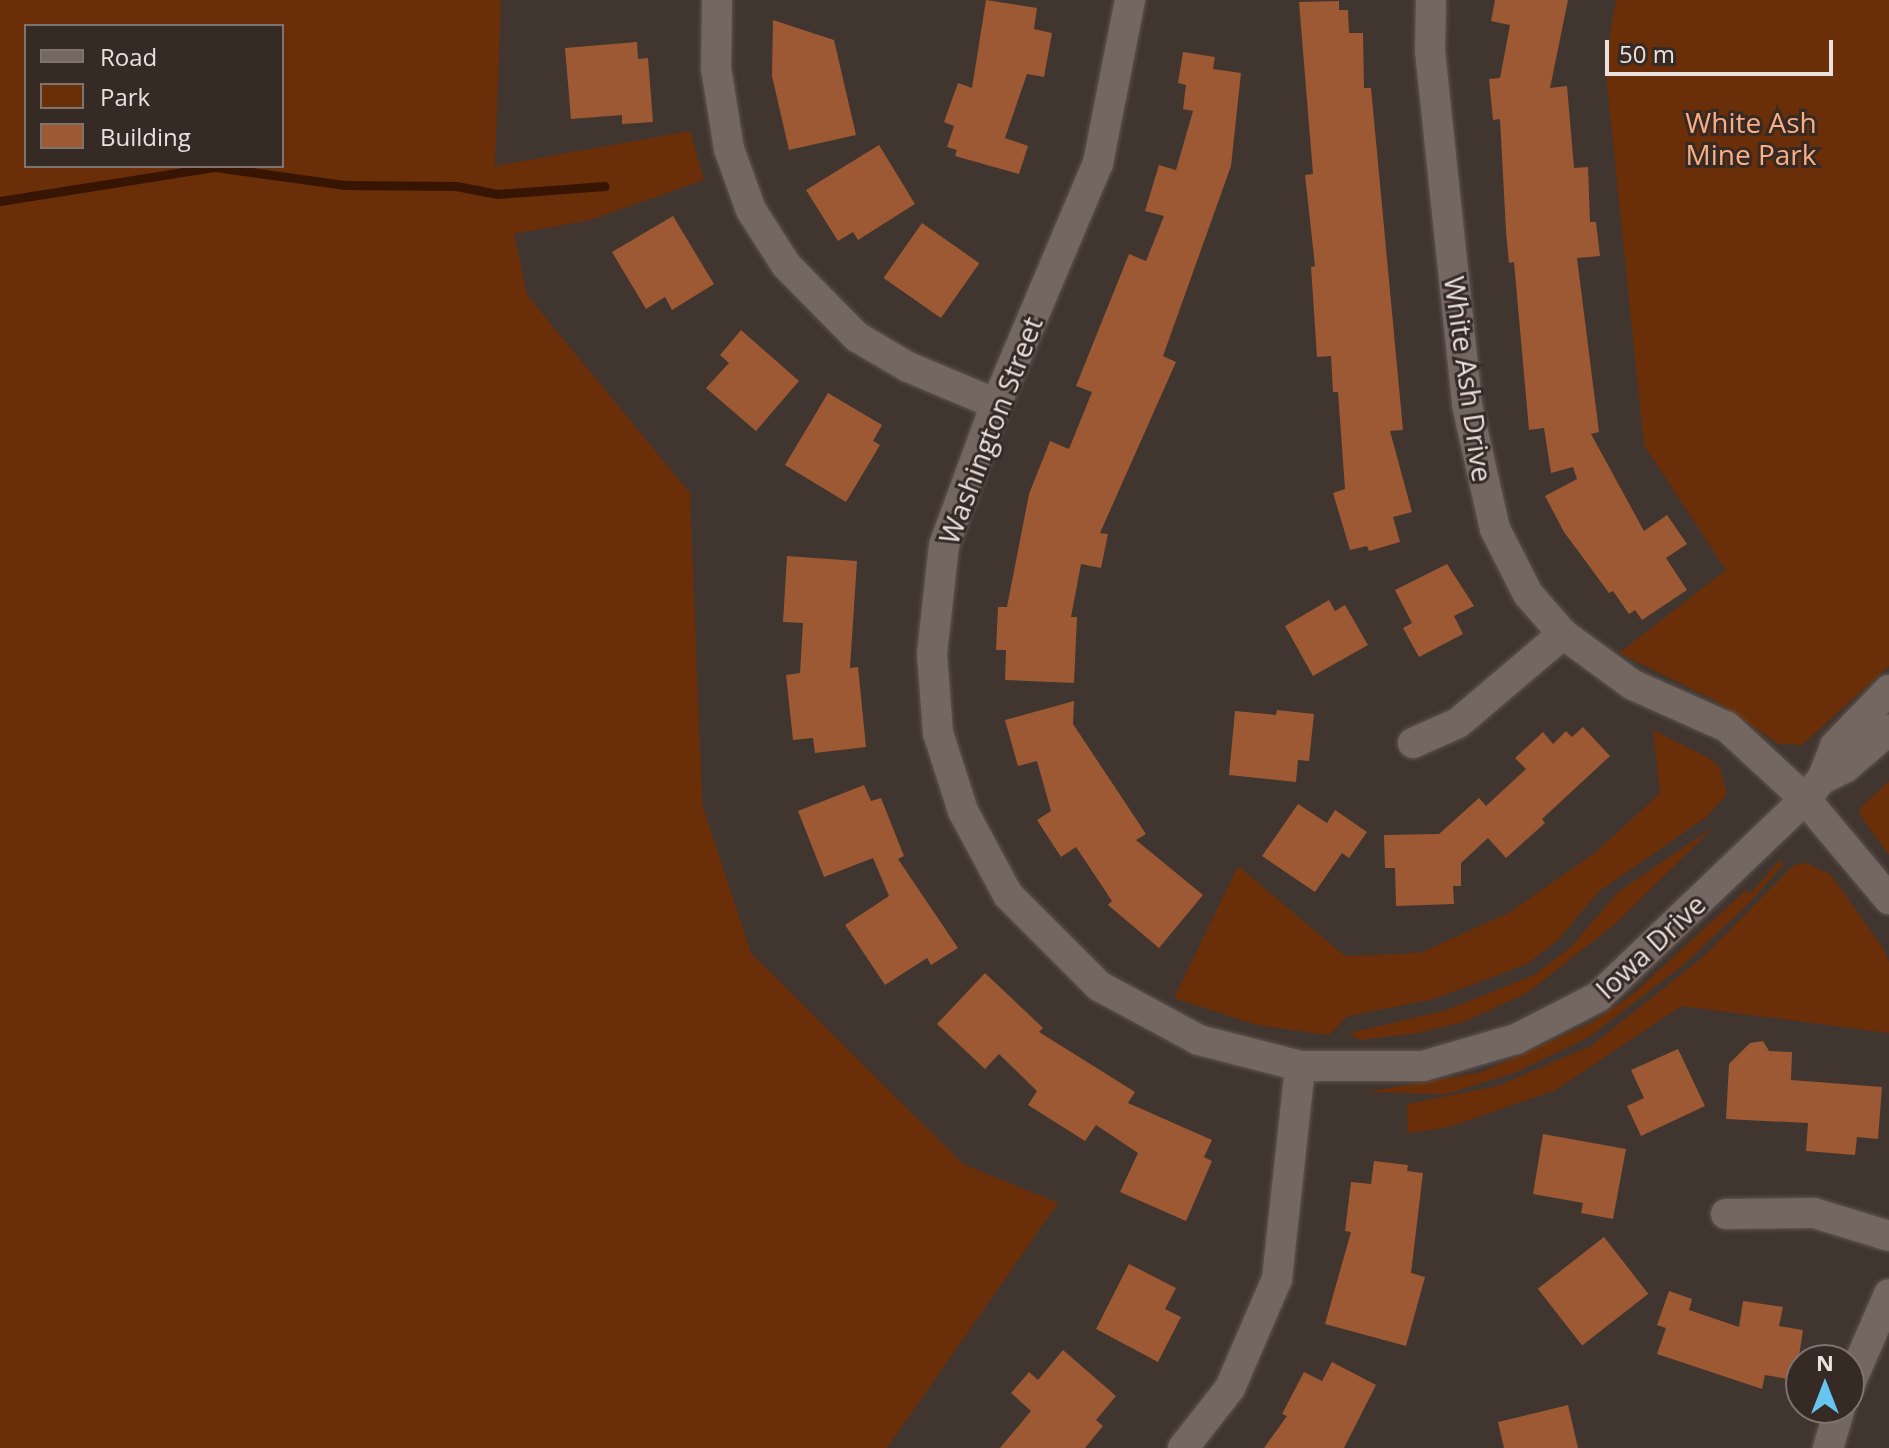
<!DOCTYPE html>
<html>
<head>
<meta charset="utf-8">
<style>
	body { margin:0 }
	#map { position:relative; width:1889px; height:1448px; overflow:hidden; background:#40352f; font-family:"Open Sans",sans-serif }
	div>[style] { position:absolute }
	.green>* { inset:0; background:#6a2f08 }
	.stream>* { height:9px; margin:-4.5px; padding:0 4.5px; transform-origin:4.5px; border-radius:4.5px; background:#371502 }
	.building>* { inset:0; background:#9d5933; transform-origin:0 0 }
	.roads { filter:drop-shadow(0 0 2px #5d534f) drop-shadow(0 0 2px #5d534f) }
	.minor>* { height:30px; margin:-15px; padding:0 15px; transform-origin:15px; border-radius:15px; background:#746660 }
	span { translate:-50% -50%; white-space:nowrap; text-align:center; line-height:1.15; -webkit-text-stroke:6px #362a25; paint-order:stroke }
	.park-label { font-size:28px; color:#fbad84 }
	.street-label { font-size:28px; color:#e9e1de }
	.legend { position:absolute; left:24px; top:24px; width:260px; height:144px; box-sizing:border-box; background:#362a25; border:2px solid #7e736f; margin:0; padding:10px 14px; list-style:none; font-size:24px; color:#e9e1de }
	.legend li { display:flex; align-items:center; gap:16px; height:40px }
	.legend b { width:40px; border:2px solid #7e736f }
	.north { position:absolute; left:1785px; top:1344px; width:80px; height:80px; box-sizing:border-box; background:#362a25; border:2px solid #7e736f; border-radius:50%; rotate:0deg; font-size:22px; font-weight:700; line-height:32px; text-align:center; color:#e9e1de }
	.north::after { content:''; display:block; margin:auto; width:28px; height:36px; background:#68c4f0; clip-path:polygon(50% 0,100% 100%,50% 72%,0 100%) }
	.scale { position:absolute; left:1605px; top:40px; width:228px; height:36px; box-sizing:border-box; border:4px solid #e9e1de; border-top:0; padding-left:10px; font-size:24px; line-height:28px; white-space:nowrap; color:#e9e1de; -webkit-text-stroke:6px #362a25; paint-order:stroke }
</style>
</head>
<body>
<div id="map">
	<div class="green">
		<i style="clip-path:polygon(evenodd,0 0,501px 0,495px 166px,690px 131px,704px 180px,590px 220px,514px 234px,527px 295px,690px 493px,702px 804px,751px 953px,963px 1164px,1058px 1203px,887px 1448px,0 1448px,0 0,26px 26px,282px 26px,282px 166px,26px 166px,26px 26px)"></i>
		<i style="clip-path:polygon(1616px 0,1889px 0,1889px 666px,1802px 745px,1779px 744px,1714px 700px,1619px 653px,1726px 570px,1644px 445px,1605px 65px)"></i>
		<i style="clip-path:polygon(1653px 730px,1709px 758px,1720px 768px,1727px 794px,1705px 818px,1598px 892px,1559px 939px,1527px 964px,1434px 999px,1348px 1016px,1329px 1035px,1257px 1025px,1174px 998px,1238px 866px,1345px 956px,1420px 953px,1508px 913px,1595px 853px,1660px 793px)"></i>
		<i style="clip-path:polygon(1889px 781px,1889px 855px,1860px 815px,1861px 807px)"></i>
		<i style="clip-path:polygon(1715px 826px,1615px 924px,1527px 993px,1463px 1022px,1419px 1033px,1359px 1040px,1350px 1033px,1444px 1011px,1534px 975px,1571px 947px,1618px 892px)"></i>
		<i style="clip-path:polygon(1780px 860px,1783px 865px,1750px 902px,1682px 966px,1589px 1037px,1517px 1072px,1446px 1094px,1367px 1092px,1482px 1072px,1591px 1023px,1633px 994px,1746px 890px,1750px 894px)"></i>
		<i style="clip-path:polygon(1807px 863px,1831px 875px,1883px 948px,1889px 962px,1889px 1033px,1681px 1006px,1556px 1090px,1449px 1127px,1408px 1133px,1407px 1104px,1498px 1086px,1591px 1046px,1703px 957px,1794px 865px)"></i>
	</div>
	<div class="stream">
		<i style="left:0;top:201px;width:218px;rotate:-9deg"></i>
		<i style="left:215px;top:167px;width:130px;rotate:7.9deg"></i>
		<i style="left:344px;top:185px;width:112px;rotate:0.5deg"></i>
		<i style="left:456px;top:186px;width:42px;rotate:11deg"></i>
		<i style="left:497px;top:194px;width:108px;rotate:-4.2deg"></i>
	</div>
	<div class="building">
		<i style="clip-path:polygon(986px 0,1037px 8px,1034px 29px,1052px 33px,1044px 77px,1027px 74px,1005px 138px,1028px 146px,1019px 174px,955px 156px,957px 150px,947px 147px,954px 126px,944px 122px,958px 83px,972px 88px)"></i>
		<i style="clip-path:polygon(1495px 0,1568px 0,1550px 88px,1567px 86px,1574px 168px,1588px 167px,1590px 222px,1596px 222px,1600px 256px,1577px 258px,1599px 432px,1591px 434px,1644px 531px,1667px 515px,1687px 544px,1666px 558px,1687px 590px,1642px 620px,1635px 610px,1629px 614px,1613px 591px,1609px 593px,1564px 532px,1545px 496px,1577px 479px,1573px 467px,1551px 473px,1544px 428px,1529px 430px,1514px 262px,1509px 263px,1506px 231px,1500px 119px,1493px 120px,1489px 79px,1500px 78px,1510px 25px,1491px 21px)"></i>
		<i style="clip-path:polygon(1339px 1px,1339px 10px,1348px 10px,1349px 33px,1363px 33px,1364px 88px,1371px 88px,1403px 430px,1390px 431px,1412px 512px,1393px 517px,1400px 542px,1369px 551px,1367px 546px,1350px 550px,1333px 493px,1345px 489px,1338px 392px,1333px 392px,1331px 356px,1317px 357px,1311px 267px,1315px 266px,1305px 175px,1313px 174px,1299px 2px)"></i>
		<i style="clip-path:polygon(773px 20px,834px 40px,856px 135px,789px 150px,772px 76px)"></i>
		<i style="clip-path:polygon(637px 42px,638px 59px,648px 58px,653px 122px,622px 124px,622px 115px,571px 119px,565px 48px)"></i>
		<i style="clip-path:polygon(1183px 52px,1215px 57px,1213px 69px,1241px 73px,1231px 166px,1163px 356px,1176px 362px,1100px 533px,1108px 534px,1101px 568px,1081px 564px,1071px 617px,1077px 617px,1074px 683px,1005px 680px,1006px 650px,996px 650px,998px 607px,1007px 607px,1029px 494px,1050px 441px,1069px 449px,1092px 392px,1076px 386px,1129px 254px,1146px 261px,1164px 216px,1145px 211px,1159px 165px,1176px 170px,1193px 111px,1183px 109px,1186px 85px,1178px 83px)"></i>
		<i style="clip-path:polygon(879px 145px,915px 204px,858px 240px,853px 232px,838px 241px,806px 190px)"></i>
		<i style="clip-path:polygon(673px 216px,714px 284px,672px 310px,665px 297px,646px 309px,612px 252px)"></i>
		<i style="left:922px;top:223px;width:70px;height:67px;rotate:35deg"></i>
		<i style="clip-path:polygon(741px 330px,799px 381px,756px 431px,706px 388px,729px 363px,720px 355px)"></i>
		<i style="clip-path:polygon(828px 393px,882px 425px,873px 441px,880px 445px,846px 502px,785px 465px)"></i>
		<i style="clip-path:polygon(787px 556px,857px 561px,850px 668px,858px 667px,866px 747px,815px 753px,813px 738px,793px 740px,786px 675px,800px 673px,803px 623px,783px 622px)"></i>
		<i style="clip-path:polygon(1447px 564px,1474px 606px,1454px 616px,1463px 634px,1419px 657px,1403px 628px,1412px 623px,1395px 590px)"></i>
		<i style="clip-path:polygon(1329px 600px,1335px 611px,1345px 605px,1368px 645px,1313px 676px,1285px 626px)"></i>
		<i style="clip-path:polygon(1074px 701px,1073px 724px,1146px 834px,1136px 840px,1203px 895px,1159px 948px,1108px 905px,1112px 901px,1076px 847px,1061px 857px,1037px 820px,1051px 811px,1037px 761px,1018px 766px,1005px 720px)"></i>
		<i style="clip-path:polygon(1277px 710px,1314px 714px,1309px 761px,1298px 760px,1296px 782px,1229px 775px,1235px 711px,1276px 715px)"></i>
		<i style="clip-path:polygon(1583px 727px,1610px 756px,1542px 819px,1545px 823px,1506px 858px,1488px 838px,1461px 863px,1461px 886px,1453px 886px,1454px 904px,1396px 906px,1395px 868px,1385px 868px,1384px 835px,1439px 834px,1479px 798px,1486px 806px,1526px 769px,1515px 758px,1543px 732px,1553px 744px,1566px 731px,1572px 737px)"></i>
		<i style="clip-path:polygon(864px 785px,871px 801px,881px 798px,904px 856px,898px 859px,958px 948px,931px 965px,927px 958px,885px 985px,845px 925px,889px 896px,873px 858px,824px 877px,798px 811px)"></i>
		<i style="clip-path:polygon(1298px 804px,1327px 823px,1335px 810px,1367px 832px,1349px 858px,1342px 853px,1315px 892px,1262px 856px)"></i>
		<i style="clip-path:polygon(985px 973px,1043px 1028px,1039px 1032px,1135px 1092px,1128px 1103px,1212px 1140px,1204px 1157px,1212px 1161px,1186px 1221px,1120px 1192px,1138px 1153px,1096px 1125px,1085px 1141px,1028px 1105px,1037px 1091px,999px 1054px,985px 1069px,937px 1024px)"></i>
		<i style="clip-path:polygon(1763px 1041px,1769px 1051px,1792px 1052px,1791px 1080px,1882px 1087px,1878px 1139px,1857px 1137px,1855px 1155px,1806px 1151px,1808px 1123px,1726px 1119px,1729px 1064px,1750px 1043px)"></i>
		<i style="clip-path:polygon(1678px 1049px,1705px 1106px,1641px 1136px,1627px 1106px,1644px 1098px,1631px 1070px)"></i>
		<i style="clip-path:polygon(1543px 1134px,1626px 1149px,1613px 1219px,1581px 1213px,1583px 1203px,1533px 1194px)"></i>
		<i style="clip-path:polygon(1374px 1161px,1408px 1165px,1407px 1171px,1423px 1173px,1411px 1273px,1425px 1277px,1406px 1346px,1325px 1324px,1351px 1232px,1345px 1231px,1351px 1182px,1371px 1184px)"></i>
		<i style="left:1604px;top:1237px;width:72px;height:84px;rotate:52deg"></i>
		<i style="clip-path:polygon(1129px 1264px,1176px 1288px,1165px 1309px,1181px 1317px,1158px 1362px,1096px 1329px)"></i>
		<i style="clip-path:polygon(1669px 1291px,1692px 1299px,1689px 1310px,1739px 1327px,1743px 1301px,1783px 1307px,1779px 1326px,1803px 1330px,1798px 1363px,1791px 1362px,1788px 1379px,1765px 1375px,1762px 1389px,1657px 1354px,1666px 1328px,1657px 1325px)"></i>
		<i style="clip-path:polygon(1063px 1350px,1116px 1396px,1096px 1420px,1103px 1426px,1085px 1448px,1000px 1448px,1031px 1411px,1011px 1393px,1029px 1372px,1038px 1380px)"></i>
		<i style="clip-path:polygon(1332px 1362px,1376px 1385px,1344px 1448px,1264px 1448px,1287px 1416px,1282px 1414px,1304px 1372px,1322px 1381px)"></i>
		<i style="clip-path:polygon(1568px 1405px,1578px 1448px,1504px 1448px,1498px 1422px)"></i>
	</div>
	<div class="roads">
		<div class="minor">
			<i style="left:717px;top:0;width:68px;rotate:90.8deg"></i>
			<i style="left:716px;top:68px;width:82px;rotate:80.9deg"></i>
			<i style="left:729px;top:149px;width:65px;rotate:70.2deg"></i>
			<i style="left:751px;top:210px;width:65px;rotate:57.5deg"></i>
			<i style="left:786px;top:265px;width:101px;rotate:45.4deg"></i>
			<i style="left:857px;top:337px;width:59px;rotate:30.5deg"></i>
			<i style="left:908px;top:367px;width:95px;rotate:22.8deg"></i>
			<i style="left:1130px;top:0;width:166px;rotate:101.1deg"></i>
			<i style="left:1098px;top:163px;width:262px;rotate:112.9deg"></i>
			<i style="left:996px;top:404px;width:150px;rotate:110.2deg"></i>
			<i style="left:944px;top:545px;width:109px;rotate:96.3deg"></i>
			<i style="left:932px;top:653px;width:80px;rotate:85.7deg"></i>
			<i style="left:938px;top:733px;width:82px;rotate:72.2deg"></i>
			<i style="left:963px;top:811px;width:95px;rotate:61.8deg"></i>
			<i style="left:1008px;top:895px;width:129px;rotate:45deg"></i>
			<i style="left:1099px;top:986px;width:114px;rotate:28.4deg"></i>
			<i style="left:1199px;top:1040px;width:104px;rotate:14.4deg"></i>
			<i style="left:1300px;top:1066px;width:123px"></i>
			<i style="left:1423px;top:1066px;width:97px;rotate:-16.2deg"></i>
			<i style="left:1516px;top:1039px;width:92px;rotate:-27.1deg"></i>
			<i style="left:1598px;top:997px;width:286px;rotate:-43.7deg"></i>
			<i style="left:1805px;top:799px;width:26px;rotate:-50deg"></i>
			<i style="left:1822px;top:779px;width:35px;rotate:-68deg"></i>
			<i style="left:1835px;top:746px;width:78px;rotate:-46deg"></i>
			<i style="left:1431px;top:0;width:51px;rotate:91.1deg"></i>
			<i style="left:1430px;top:51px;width:356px;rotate:84deg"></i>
			<i style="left:1467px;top:405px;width:127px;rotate:77.3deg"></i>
			<i style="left:1495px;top:529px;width:73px;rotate:63.1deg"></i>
			<i style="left:1528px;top:594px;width:53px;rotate:48.8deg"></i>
			<i style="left:1563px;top:634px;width:87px;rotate:36.1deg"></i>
			<i style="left:1633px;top:685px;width:103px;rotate:24.1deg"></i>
			<i style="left:1727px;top:727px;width:106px;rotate:42.7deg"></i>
			<i style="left:1805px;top:799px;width:131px;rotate:50deg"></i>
			<i style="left:1413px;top:743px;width:49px;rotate:-24deg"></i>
			<i style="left:1458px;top:723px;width:138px;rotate:-40.3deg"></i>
			<i style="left:1822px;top:779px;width:25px;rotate:-26deg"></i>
			<i style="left:1845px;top:768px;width:58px;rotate:-40.8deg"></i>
			<i style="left:1726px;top:1214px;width:88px;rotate:-0.7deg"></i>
			<i style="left:1814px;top:1213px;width:78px;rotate:17deg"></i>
			<i style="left:1849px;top:1386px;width:100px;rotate:-66.5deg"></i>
			<i style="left:1183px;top:1448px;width:76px;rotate:-51.9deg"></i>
			<i style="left:1230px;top:1388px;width:119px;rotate:-66.7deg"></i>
			<i style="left:1277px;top:1279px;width:214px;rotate:-83.8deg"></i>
			<i style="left:1828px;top:1448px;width:42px;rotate:-73.3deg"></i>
		</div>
	</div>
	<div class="park-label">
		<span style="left:1751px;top:138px">White Ash<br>Mine Park</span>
	</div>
	<div class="street-label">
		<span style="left:1469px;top:379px;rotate:82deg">White Ash Drive</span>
		<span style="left:990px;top:430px;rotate:-69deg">Washington Street</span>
		<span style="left:1650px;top:946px;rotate:-43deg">Iowa Drive</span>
	</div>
	<ul class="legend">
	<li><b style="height:10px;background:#746660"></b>Road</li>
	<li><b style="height:22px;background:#6a2f08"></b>Park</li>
	<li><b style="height:22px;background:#9d5933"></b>Building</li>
	</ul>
	<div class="north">N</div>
	<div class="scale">50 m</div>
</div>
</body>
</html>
